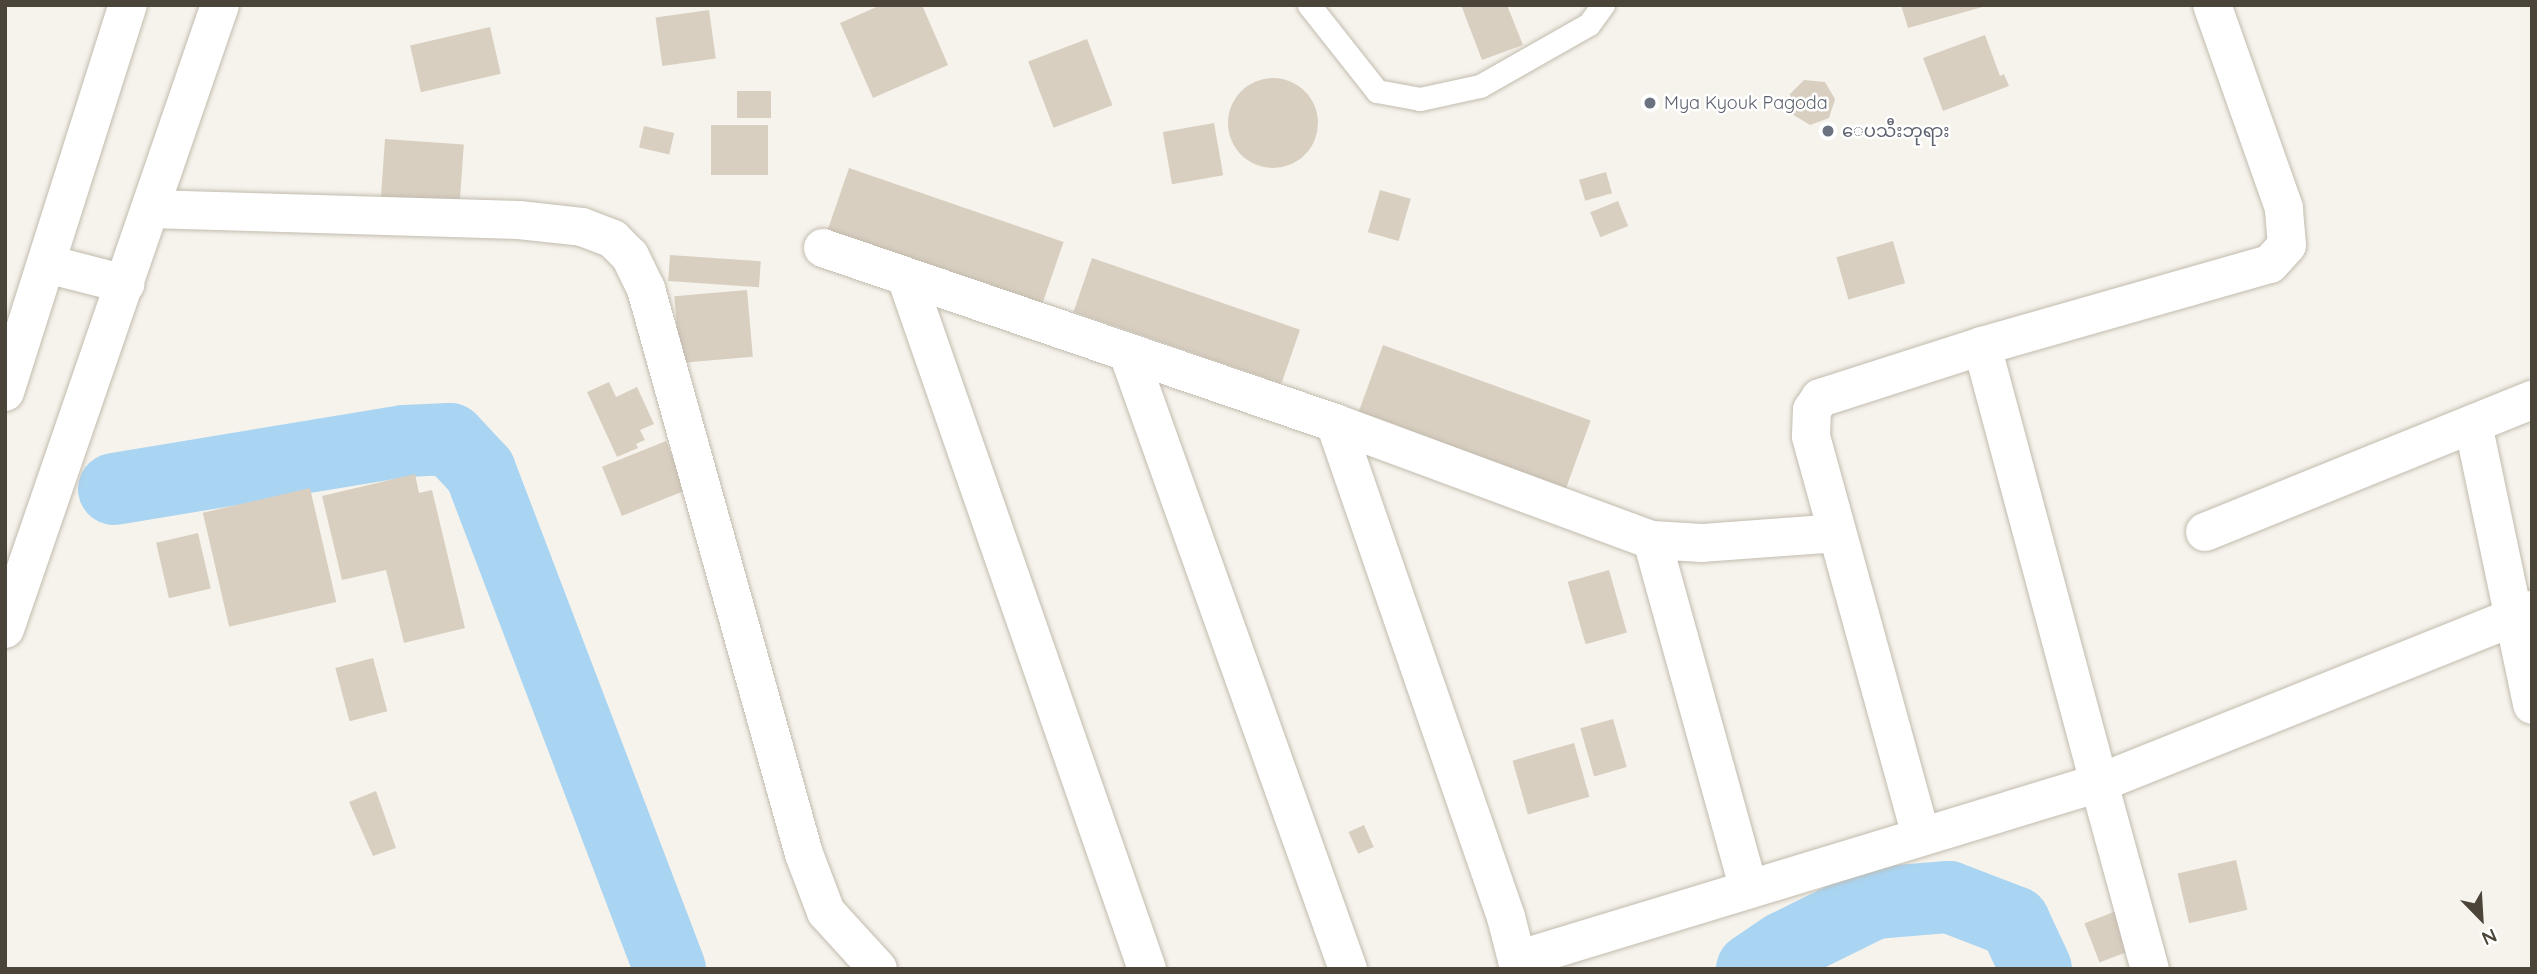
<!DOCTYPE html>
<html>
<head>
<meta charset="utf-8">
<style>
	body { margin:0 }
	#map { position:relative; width:2537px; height:974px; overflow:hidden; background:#f6f3ec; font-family:Quicksand,"Noto Sans Myanmar",sans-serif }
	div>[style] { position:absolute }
	.river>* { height:72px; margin:-36px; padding:0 36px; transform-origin:36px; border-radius:36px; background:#a9d4f2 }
	.building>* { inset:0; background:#d8cfc1; transform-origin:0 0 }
	.round { border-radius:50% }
	.roads { filter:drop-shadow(0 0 2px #c2bbae) drop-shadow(0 0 2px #c2bbae) }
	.lane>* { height:23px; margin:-11.5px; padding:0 11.5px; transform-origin:11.5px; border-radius:11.5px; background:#fff }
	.street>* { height:38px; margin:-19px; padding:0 19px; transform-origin:19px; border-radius:19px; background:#fff }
	.dots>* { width:19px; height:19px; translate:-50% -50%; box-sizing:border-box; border:4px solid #fff; border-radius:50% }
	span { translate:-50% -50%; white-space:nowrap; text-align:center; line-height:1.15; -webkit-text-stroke:5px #fff; paint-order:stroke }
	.worship-label { font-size:18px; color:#5b616d }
	.left { translate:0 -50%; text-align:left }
	.frame { position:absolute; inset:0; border:7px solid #4b4439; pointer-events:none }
	.north { position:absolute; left:2446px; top:883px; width:70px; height:70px; -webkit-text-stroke:5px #fff; paint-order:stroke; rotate:156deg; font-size:19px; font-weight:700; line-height:28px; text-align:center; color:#4b4439 }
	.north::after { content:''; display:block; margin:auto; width:24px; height:32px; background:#4b4439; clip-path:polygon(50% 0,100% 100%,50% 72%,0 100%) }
</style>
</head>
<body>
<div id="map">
	<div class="river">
		<i style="left:114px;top:489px;width:294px;rotate:-9.4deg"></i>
		<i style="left:404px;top:441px;width:46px;rotate:-2.5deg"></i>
		<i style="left:450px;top:439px;width:44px;rotate:46.8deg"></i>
		<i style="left:480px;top:471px;width:533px;rotate:69.12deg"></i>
		<i style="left:1752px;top:969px;width:40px;rotate:-34deg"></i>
		<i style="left:1785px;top:947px;width:99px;rotate:-26.3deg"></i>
		<i style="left:1874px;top:903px;width:75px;rotate:-4.6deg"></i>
		<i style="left:1949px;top:897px;width:70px;rotate:21deg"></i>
		<i style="left:2014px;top:922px;width:52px;rotate:64.9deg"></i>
	</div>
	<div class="building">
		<i style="clip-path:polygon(881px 5px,922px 5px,948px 65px,873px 98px,840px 23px)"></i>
		<i style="clip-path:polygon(1461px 5px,1507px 5px,1523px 45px,1482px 60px)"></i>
		<i style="clip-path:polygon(1901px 5px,1986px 5px,1986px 6px,1908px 28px)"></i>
		<i style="left:709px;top:10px;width:49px;height:54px;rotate:82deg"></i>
		<i style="left:490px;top:27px;width:48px;height:82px;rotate:77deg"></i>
		<i style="clip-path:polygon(1985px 35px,2000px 76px,2004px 74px,2009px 86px,1943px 111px,1923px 58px)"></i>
		<i style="left:1087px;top:39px;width:71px;height:63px;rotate:69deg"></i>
		<i class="round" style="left:1228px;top:78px;width:90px;height:90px"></i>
		<i style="clip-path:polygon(1804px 80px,1825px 82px,1835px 99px,1829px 118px,1810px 125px,1792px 114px,1790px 94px)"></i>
		<i style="left:737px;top:91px;width:34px;height:27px"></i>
		<i style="left:1214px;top:123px;width:53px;height:52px;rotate:80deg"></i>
		<i style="left:711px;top:125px;width:57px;height:50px"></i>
		<i style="left:644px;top:126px;width:31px;height:22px;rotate:13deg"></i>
		<i style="left:385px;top:139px;width:79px;height:64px;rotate:4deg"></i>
		<i style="left:849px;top:168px;width:227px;height:68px;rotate:19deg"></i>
		<i style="left:1606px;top:172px;width:22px;height:28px;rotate:74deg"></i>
		<i style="left:1380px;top:190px;width:32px;height:44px;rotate:16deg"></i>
		<i style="left:1618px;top:201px;width:27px;height:30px;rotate:68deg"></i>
		<i style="left:1893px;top:241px;width:44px;height:59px;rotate:74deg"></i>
		<i style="left:670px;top:255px;width:91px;height:26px;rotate:4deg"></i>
		<i style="left:1092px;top:258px;width:220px;height:57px;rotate:19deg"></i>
		<i style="left:747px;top:290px;width:67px;height:73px;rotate:85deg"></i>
		<i style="left:1383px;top:345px;width:221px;height:79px;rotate:20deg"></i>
		<i style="clip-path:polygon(609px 382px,616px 397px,637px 387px,654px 424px,640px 430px,645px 440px,636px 444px,638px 448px,617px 457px,587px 392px)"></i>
		<i style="left:666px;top:441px;width:53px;height:69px;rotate:68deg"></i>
		<i style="clip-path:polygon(415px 474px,419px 493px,432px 490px,465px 628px,404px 643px,386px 570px,342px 580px,322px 496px)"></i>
		<i style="left:310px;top:488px;width:117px;height:110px;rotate:77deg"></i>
		<i style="left:198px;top:533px;width:57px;height:43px;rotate:77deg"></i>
		<i style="left:1609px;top:570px;width:65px;height:43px;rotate:74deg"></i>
		<i style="left:373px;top:658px;width:55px;height:39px;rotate:75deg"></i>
		<i style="left:1613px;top:719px;width:50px;height:34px;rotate:74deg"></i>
		<i style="left:1574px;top:743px;width:56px;height:64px;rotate:74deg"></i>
		<i style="clip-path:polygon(376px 791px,396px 848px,373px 856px,349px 802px)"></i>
		<i style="left:1364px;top:825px;width:24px;height:17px;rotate:66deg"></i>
		<i style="left:2236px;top:860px;width:51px;height:60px;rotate:77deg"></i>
		<i style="left:2119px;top:910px;width:42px;height:37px;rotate:69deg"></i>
	</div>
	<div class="roads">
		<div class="lane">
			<i style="left:1309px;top:5px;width:110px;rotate:51.7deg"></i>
			<i style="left:1377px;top:91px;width:44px;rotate:10.5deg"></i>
			<i style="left:1420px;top:99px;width:61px;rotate:-12.2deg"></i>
			<i style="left:1480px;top:86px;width:125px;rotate:-29.6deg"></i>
			<i style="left:1589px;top:24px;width:24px;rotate:-54deg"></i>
		</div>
		<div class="street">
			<i style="left:150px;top:209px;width:369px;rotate:1.7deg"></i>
			<i style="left:519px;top:220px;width:63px;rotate:6.3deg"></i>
			<i style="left:582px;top:227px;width:33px;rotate:21deg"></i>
			<i style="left:613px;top:239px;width:24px;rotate:45deg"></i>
			<i style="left:630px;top:256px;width:37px;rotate:64deg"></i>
			<i style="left:646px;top:289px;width:587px;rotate:74.38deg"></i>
			<i style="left:804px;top:854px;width:62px;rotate:69.2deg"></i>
			<i style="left:826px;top:912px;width:77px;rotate:47.6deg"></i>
			<i style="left:823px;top:248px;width:541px;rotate:18.87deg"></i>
			<i style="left:1335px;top:423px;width:338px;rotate:20.3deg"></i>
			<i style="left:1652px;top:540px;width:50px;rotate:3.4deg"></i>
			<i style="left:1702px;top:543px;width:135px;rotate:-4.2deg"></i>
			<i style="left:47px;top:264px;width:81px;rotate:14.4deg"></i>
			<i style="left:906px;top:277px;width:733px;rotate:70.8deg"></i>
			<i style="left:1982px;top:346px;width:452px;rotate:75deg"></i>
			<i style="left:2099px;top:783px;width:466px;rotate:-21.8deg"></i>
			<i style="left:1128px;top:353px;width:654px;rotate:70.35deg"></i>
			<i style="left:5px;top:392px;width:406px;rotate:-72.4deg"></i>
			<i style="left:1335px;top:423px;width:523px;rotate:70.91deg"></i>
			<i style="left:1506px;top:917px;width:44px;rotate:75.7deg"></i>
			<i style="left:1517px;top:960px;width:608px;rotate:-16.92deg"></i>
			<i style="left:2099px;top:783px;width:193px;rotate:74.7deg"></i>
			<i style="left:2473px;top:424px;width:287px;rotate:78.1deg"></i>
			<i style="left:2205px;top:532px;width:353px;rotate:-22deg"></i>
			<i style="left:1652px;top:540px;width:362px;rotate:74.5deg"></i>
			<i style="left:5px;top:629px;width:660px;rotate:-70.99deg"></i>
			<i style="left:1921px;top:836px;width:415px;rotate:-105.4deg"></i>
			<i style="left:1811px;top:436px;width:26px;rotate:-88deg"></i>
			<i style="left:1812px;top:410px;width:14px;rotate:-56deg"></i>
			<i style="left:1820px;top:398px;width:170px;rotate:-17.8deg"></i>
			<i style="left:1982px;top:346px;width:299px;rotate:-15.9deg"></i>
			<i style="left:2270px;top:264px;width:25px;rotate:-48deg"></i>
			<i style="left:2287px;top:245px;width:37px;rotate:-95deg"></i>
			<i style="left:2284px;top:208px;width:215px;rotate:-109.5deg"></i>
		</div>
	</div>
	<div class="dots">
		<i style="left:1650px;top:103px;background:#6b7280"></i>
		<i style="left:1828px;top:131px;background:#6b7280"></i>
	</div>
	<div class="worship-label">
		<span class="left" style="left:1664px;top:103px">Mya Kyouk Pagoda</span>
		<span class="left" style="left:1842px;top:131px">ေပသီးဘုရား</span>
	</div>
	<div class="frame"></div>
	<div class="north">N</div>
</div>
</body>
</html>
